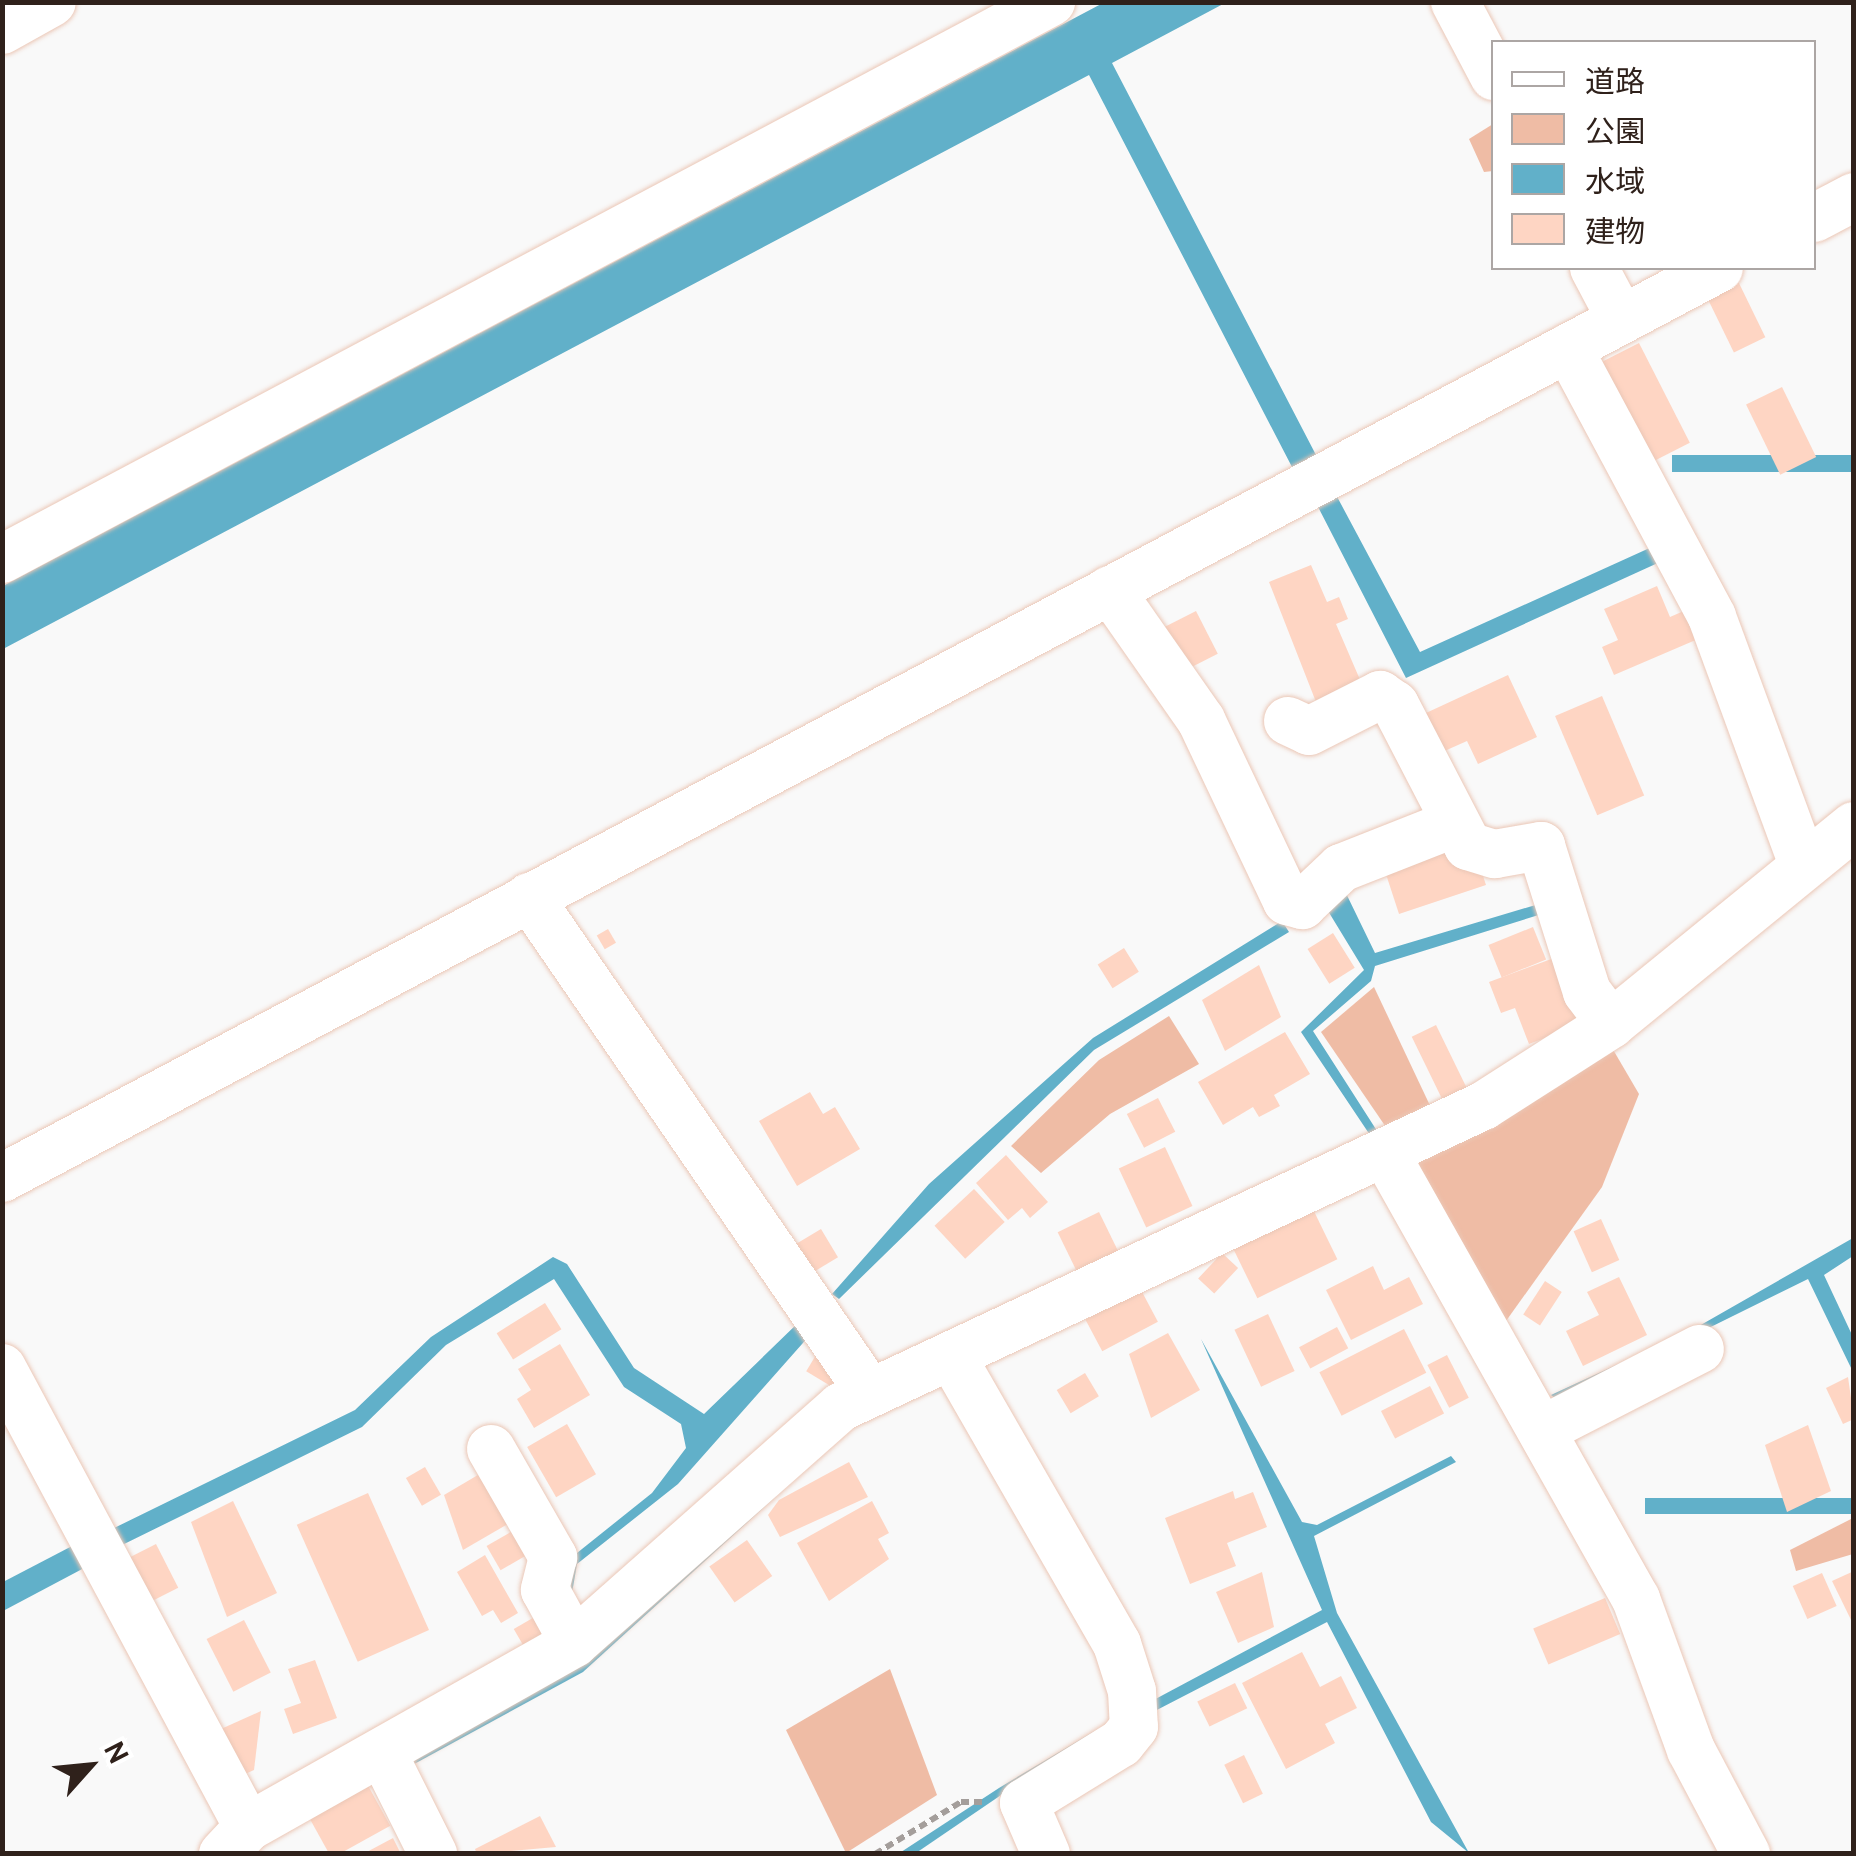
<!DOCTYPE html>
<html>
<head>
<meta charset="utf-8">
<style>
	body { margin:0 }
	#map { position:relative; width:1856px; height:1856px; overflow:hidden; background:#f9f9f9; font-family:Cabin,"Noto Sans JP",sans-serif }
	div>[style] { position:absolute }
	.green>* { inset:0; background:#efbca5 }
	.water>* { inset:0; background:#61b0c9; transform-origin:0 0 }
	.building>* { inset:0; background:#fed5c3; transform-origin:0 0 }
	.path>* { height:6px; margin-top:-3px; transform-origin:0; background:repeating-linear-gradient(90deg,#a49e9b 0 8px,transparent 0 13px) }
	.roads { filter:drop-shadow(0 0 2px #ebc7b6) drop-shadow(0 0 2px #ebc7b6) }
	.minor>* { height:48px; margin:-24px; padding:0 24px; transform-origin:24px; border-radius:24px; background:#fff }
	span { translate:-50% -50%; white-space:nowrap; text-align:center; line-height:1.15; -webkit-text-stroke:8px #fff; paint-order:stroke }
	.frame { position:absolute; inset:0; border:5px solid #2f211b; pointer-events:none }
	.legend { position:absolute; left:1491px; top:40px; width:325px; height:230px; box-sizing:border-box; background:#fff; border:2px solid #aca6a4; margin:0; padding:12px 18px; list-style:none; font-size:30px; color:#2f211b }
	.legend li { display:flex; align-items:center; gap:20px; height:50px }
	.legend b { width:50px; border:2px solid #aca6a4 }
	.north { position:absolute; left:40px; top:1716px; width:100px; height:100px; -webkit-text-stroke:8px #fff; paint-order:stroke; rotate:63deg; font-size:28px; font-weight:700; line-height:40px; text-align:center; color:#2f211b }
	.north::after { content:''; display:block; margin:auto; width:35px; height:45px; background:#2f211b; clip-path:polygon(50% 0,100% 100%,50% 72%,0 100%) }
</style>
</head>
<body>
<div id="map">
	<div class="green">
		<i style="clip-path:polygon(1493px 124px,1493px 171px,1484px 172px,1469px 139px)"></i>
		<i style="clip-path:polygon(1374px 987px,1434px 1114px,1392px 1136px,1321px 1032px)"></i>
		<i style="clip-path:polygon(1169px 1016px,1199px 1064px,1110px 1114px,1041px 1173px,1011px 1146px,1099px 1060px)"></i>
		<i style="clip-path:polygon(1608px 1041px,1639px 1094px,1602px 1187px,1506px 1321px,1409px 1153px)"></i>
		<i style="clip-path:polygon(1853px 1518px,1853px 1554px,1796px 1571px,1790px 1550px)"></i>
		<i style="clip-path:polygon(890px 1669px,937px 1795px,846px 1853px,786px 1730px)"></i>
	</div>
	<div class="water">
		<i style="clip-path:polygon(1103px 3px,1225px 3px,1112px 63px,1316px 455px,1292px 467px,1089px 75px,3px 649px,3px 586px)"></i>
		<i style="left:1853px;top:455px;width:17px;height:181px;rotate:90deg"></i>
		<i style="clip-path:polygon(1334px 491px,1420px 652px,1654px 546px,1660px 562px,1406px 678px,1315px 501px)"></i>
		<i style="clip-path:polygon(1341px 883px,1375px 953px,1542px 903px,1545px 913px,1375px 966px,1371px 981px,1313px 1031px,1379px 1134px,1372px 1138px,1301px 1032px,1364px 970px,1325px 906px)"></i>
		<i style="clip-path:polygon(1282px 921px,1289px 932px,1094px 1050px,839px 1299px,832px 1294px,929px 1184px,1093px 1038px)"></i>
		<i style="clip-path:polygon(1853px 1238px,1853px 1256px,1824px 1275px,1853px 1337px,1853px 1372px,1808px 1279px,1559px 1402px,1551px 1395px,1692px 1330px)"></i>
		<i style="clip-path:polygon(553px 1257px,567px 1264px,634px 1368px,704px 1414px,800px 1321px,810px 1335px,678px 1484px,577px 1564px,569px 1610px,567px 1561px,652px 1493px,686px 1448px,681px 1424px,624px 1387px,554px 1279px,446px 1345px,362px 1427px,114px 1549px,106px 1532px,355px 1410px,431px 1337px)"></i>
		<i style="clip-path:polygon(1201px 1339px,1302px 1522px,1317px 1525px,1451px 1456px,1456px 1462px,1314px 1536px,1337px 1613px,1469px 1853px,1431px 1822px,1327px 1622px,1151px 1713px,1148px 1703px,1322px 1610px)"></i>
		<i style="clip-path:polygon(851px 1428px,583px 1672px,405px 1769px,423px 1751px)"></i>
		<i style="left:1853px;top:1498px;width:16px;height:208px;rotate:90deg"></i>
		<i style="clip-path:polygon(74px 1545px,86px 1567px,3px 1611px,3px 1582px)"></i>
		<i style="clip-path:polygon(1098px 1729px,916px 1853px,898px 1854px,999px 1788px)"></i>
	</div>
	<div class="building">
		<i style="left:1736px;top:277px;width:67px;height:35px;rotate:64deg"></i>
		<i style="left:1639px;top:343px;width:112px;height:48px;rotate:63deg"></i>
		<i style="left:1782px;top:387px;width:78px;height:40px;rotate:64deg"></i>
		<i style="clip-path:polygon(1311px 565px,1327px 602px,1339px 597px,1348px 619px,1336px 624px,1361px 682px,1316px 702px,1269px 582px)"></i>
		<i style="clip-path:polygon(1657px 586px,1670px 617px,1686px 610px,1698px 639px,1614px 675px,1602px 647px,1618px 640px,1604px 609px)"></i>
		<i style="left:1196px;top:611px;width:48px;height:37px;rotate:63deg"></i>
		<i style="clip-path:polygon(1508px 675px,1537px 737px,1478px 764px,1467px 741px,1431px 757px,1413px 719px)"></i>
		<i style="left:1602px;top:696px;width:108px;height:51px;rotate:67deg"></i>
		<i style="clip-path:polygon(1450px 839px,1478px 861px,1486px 885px,1399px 914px,1382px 862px)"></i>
		<i style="left:1533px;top:927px;width:35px;height:48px;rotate:68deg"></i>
		<i style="left:608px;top:929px;width:16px;height:13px;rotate:60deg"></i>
		<i style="left:1333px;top:933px;width:41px;height:30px;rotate:58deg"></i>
		<i style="left:1124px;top:948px;width:28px;height:31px;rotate:58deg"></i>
		<i style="clip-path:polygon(1554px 958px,1579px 1025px,1529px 1044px,1515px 1008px,1501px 1013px,1489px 982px)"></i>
		<i style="clip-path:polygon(1259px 965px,1281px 1017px,1225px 1051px,1202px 1000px)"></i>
		<i style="left:1436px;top:1025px;width:74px;height:27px;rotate:64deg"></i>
		<i style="clip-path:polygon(1285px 1032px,1310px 1074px,1274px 1095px,1280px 1106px,1259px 1117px,1253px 1107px,1223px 1125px,1198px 1082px)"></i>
		<i style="clip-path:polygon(810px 1092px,823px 1114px,835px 1107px,860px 1149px,797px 1186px,759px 1121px)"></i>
		<i style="left:1158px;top:1098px;width:38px;height:35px;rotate:63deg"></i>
		<i style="left:1165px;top:1147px;width:65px;height:51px;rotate:65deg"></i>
		<i style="clip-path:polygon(1006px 1155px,1048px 1202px,1030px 1218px,1022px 1208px,1008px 1220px,976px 1183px)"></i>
		<i style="left:974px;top:1189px;width:45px;height:54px;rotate:47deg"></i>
		<i style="left:1308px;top:1199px;width:67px;height:89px;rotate:64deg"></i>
		<i style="left:1099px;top:1212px;width:51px;height:46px;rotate:64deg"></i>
		<i style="left:1601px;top:1219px;width:45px;height:30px;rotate:66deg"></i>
		<i style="left:821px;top:1229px;width:33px;height:36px;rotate:59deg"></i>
		<i style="left:1222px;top:1253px;width:22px;height:35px;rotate:43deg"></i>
		<i style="clip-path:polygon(1373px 1266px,1384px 1290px,1409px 1277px,1423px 1304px,1351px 1340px,1326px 1290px)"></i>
		<i style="clip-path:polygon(1619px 1277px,1647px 1335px,1583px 1366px,1566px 1331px,1599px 1315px,1587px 1292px)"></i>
		<i style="left:1545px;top:1281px;width:20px;height:40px;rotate:33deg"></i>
		<i style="left:1141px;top:1290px;width:36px;height:63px;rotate:62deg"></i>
		<i style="left:545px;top:1303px;width:31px;height:57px;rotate:58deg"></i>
		<i style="left:1268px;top:1314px;width:63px;height:37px;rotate:65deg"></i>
		<i style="left:1337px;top:1327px;width:24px;height:43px;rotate:62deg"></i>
		<i style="left:1404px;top:1329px;width:49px;height:95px;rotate:63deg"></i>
		<i style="clip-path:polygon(1168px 1333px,1200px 1390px,1151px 1418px,1129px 1354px)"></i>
		<i style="clip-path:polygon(560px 1344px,590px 1395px,534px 1428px,517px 1399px,531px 1390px,518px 1369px)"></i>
		<i style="left:816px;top:1355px;width:29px;height:19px;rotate:31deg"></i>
		<i style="left:1447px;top:1355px;width:48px;height:22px;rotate:63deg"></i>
		<i style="left:1085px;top:1373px;width:27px;height:33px;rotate:59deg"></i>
		<i style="clip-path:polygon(1848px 1377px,1854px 1419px,1843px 1424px,1826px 1388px)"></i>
		<i style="left:1430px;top:1386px;width:31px;height:55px;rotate:63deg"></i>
		<i style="left:567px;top:1424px;width:58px;height:46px;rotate:60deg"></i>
		<i style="clip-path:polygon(1808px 1425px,1831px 1491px,1787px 1512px,1765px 1445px)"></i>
		<i style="clip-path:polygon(849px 1462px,868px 1497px,780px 1537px,768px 1515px,779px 1500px)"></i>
		<i style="left:425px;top:1467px;width:32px;height:22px;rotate:60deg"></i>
		<i style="clip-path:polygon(483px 1472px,513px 1521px,463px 1550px,444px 1495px)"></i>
		<i style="clip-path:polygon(1233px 1491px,1235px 1499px,1253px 1492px,1267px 1527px,1227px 1543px,1236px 1566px,1190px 1584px,1165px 1518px)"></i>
		<i style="left:368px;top:1493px;width:150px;height:78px;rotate:66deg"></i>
		<i style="clip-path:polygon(233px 1501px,277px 1593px,227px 1617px,191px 1522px)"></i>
		<i style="clip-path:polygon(872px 1501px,889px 1533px,878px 1539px,889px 1559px,829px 1601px,797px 1543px)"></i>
		<i style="left:516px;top:1529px;width:28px;height:34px;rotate:60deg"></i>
		<i style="left:747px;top:1540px;width:44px;height:46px;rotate:55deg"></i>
		<i style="left:156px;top:1544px;width:49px;height:31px;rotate:63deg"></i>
		<i style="clip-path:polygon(485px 1555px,518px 1613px,501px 1623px,493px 1610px,482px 1616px,457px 1572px)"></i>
		<i style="clip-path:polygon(1854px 1571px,1854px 1626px,1832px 1581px)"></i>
		<i style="clip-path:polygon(1262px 1572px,1274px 1627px,1238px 1643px,1216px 1592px)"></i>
		<i style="left:1822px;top:1573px;width:36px;height:32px;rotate:66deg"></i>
		<i style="left:1605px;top:1598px;width:39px;height:78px;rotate:67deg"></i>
		<i style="left:538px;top:1615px;width:24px;height:28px;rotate:60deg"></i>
		<i style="left:244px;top:1620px;width:59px;height:42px;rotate:63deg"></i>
		<i style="clip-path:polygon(1302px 1652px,1320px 1687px,1341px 1676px,1357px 1708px,1325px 1724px,1335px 1743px,1286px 1769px,1242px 1683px)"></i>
		<i style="clip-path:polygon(315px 1660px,337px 1718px,293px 1734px,284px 1709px,301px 1703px,288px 1669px)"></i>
		<i style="left:1235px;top:1683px;width:28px;height:42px;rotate:64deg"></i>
		<i style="clip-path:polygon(261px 1711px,254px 1770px,234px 1779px,212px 1733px)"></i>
		<i style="left:1244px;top:1755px;width:43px;height:22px;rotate:64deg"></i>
		<i style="left:366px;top:1782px;width:50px;height:67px;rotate:61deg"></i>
		<i style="clip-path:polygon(540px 1816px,556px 1847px,477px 1854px,475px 1849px)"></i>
		<i style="clip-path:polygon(393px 1838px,401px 1854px,363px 1854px)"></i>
	</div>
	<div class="path">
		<i style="left:875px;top:1854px;width:100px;rotate:-31.2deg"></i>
		<i style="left:961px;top:1802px;width:23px"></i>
	</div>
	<div class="roads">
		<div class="minor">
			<i style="left:1455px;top:2px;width:84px;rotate:62.2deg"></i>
			<i style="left:2px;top:30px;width:57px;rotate:-29.2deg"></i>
			<i style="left:1814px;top:218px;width:45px;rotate:-27.7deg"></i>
			<i style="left:1594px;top:268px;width:58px;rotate:62.1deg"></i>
			<i style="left:1568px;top:348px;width:305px;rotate:61.8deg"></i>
			<i style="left:1712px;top:617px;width:263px;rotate:69.8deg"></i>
			<i style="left:2px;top:559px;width:1188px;rotate:-27.97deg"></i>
			<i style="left:1110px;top:590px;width:159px;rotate:55deg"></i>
			<i style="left:1201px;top:720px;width:200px;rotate:64.6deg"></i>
			<i style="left:1287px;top:901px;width:16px;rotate:15deg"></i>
			<i style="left:1302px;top:905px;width:54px;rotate:-43.5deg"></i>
			<i style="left:1341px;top:868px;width:117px;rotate:-21.5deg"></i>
			<i style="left:1288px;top:721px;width:23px;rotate:25deg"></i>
			<i style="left:1309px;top:731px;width:80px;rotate:-26.9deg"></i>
			<i style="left:1380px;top:695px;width:18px;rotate:34deg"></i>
			<i style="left:1395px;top:705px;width:159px;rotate:62.6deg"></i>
			<i style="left:1468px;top:846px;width:28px;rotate:17deg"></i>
			<i style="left:1495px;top:854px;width:47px;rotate:-9.9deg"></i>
			<i style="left:1541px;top:846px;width:153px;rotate:72.5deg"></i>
			<i style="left:1587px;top:992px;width:40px;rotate:53deg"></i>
			<i style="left:529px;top:897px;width:598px;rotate:55.49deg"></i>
			<i style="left:1386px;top:1155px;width:510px;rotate:60.62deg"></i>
			<i style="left:1636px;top:1599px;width:161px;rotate:70deg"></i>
			<i style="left:1691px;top:1750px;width:118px;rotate:62.1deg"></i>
			<i style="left:2px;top:1178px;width:1943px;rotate:-27.92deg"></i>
			<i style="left:952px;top:1357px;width:331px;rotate:60.1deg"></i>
			<i style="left:1117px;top:1644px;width:49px;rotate:72.3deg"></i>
			<i style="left:1132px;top:1691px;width:36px;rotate:87deg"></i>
			<i style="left:1134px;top:1727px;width:21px;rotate:129deg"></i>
			<i style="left:1121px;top:1743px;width:114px;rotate:148.3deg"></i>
			<i style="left:1024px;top:1803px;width:56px;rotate:66.7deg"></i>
			<i style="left:2px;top:1368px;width:521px;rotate:61.81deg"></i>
			<i style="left:1546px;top:1428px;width:173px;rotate:-27.2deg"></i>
			<i style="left:491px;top:1449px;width:125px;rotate:60.1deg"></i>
			<i style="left:553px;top:1557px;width:34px;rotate:104deg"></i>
			<i style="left:545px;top:1590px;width:60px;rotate:61.3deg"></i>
			<i style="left:384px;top:1756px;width:110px;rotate:63.4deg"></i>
			<i style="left:223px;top:1854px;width:37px;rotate:-47deg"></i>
			<i style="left:248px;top:1827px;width:374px;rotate:-29.4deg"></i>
			<i style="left:574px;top:1643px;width:356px;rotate:-41.5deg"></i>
			<i style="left:841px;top:1407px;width:709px;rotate:-25.12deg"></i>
			<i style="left:1483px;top:1106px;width:152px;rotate:-32.6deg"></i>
			<i style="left:1611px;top:1024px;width:313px;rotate:-39.2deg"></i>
		</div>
	</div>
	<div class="frame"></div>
	<ul class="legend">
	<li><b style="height:12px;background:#fff"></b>道路</li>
	<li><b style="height:28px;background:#efbca5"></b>公園</li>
	<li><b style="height:28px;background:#61b0c9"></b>水域</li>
	<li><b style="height:28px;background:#fed5c3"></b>建物</li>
	</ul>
	<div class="north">N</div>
</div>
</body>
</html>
